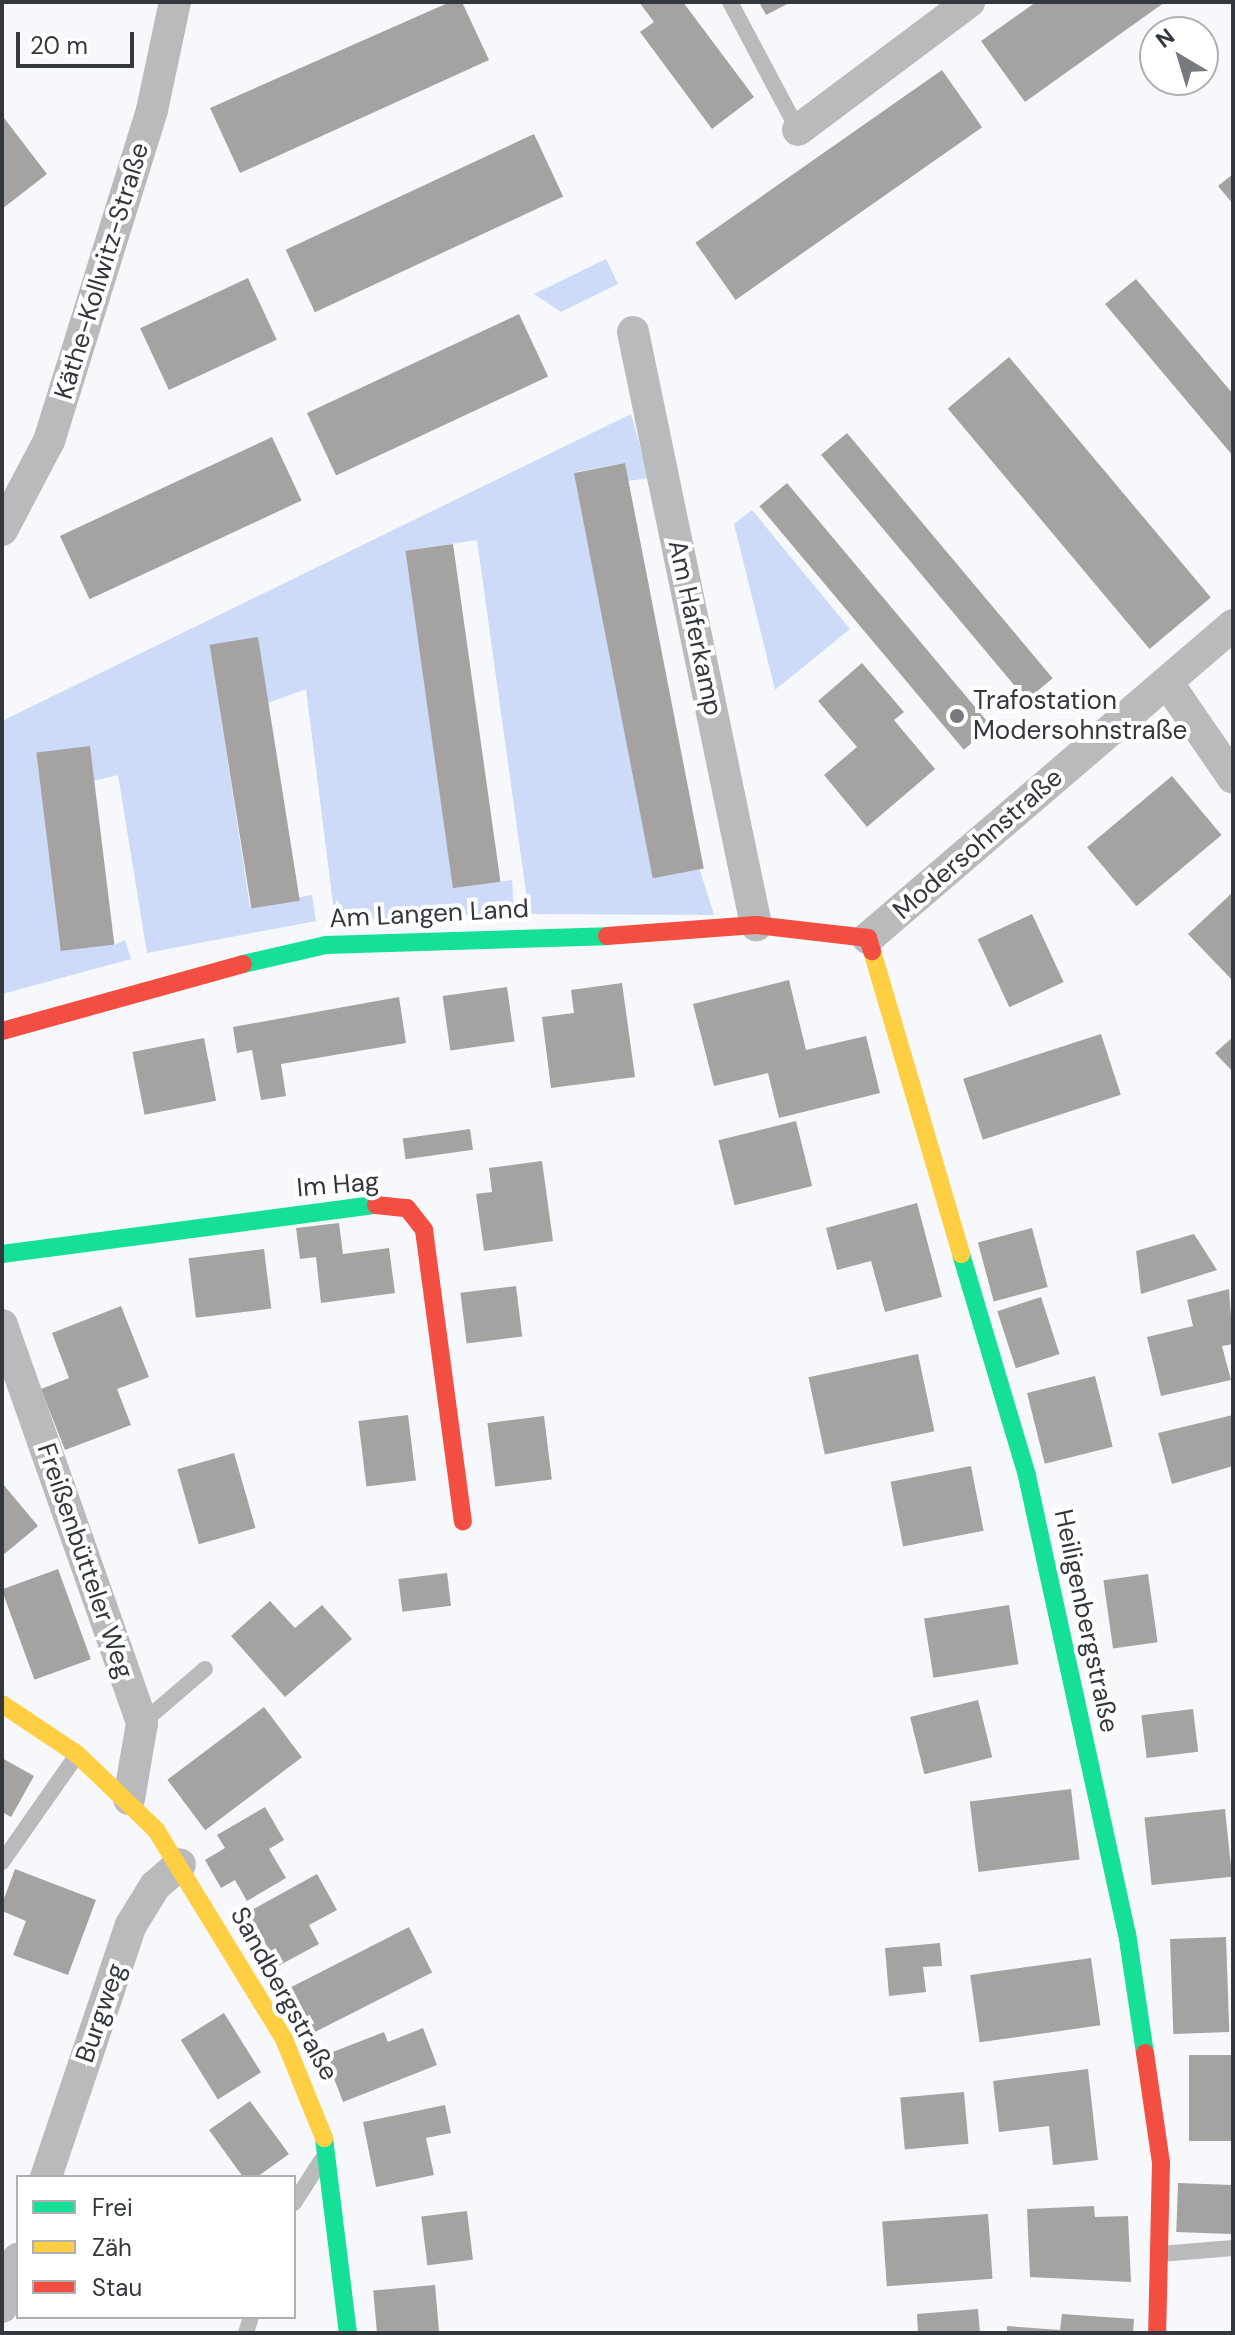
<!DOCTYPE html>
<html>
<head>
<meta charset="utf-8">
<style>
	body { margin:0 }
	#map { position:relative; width:1235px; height:2335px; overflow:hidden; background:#f6f8fb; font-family:"DM Sans",sans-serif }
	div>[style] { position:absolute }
	.green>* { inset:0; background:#cddbf9 }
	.building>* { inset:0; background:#a5a3a2; transform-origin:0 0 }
	.lane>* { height:16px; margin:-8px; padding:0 8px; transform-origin:8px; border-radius:8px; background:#b9babc }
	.street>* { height:32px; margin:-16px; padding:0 16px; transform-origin:16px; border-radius:16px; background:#b9babc }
	.fast>* { height:18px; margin:-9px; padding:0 9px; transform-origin:9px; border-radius:9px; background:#16e098 }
	.slow>* { height:18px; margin:-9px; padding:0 9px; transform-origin:9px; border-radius:9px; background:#ffcf43 }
	.jam>* { height:18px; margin:-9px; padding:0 9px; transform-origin:9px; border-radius:9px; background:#f24e42 }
	.dots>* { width:22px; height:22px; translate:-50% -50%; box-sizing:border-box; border:4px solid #fff; border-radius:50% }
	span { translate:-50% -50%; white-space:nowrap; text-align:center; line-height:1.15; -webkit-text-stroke:8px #fff; paint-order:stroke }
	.street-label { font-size:26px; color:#33373e }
	.poi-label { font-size:26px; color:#33373e }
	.left { translate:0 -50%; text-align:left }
	.frame { position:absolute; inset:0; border:4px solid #33373e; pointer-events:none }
	.legend { position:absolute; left:16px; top:2175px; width:280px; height:144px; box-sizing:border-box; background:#fff; border:2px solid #adafb2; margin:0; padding:10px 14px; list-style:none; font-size:24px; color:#33373e }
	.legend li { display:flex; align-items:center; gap:16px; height:40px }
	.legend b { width:40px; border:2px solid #adafb2 }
	.north { position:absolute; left:1139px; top:16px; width:80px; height:80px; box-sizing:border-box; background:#fff; border:2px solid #adafb2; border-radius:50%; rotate:322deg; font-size:22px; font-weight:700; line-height:32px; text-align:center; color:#33373e }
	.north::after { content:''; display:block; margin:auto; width:28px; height:36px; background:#777b80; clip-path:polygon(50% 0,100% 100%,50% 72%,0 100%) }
	.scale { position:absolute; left:16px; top:32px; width:118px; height:36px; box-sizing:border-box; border:4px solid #33373e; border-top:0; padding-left:10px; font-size:24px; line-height:28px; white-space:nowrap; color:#33373e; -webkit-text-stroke:6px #fff; paint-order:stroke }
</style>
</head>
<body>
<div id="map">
	<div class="green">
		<i style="clip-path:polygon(606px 259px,618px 284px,561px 312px,534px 294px)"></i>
		<i style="clip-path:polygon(631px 414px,649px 478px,628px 481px,624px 463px,575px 472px,714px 915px,529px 914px,477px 540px,406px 551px,456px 888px,512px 880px,514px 913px,335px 920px,306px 689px,268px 703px,210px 645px,250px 907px,312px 895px,316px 921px,147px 953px,118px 775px,94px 781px,89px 746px,39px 763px,114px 945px,125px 940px,131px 959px,2px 994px,2px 721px)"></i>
		<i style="clip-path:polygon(752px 510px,850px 629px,775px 690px,734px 524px)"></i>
	</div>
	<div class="building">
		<i style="clip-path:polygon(450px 2px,462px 2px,489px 60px,240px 173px,210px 108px)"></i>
		<i style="clip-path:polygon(639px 2px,683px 2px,754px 97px,712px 129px,640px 32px,654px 22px)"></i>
		<i style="clip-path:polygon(759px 2px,791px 2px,766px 15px)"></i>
		<i style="clip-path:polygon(1036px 2px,1165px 2px,1025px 102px,981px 41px)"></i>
		<i style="left:942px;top:70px;width:70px;height:301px;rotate:55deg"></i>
		<i style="clip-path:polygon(4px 118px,47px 174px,2px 209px,2px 120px)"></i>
		<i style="left:534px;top:134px;width:69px;height:274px;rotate:65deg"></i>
		<i style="clip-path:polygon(1233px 174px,1233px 204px,1218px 186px)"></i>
		<i style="left:248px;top:278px;width:68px;height:119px;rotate:65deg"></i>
		<i style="clip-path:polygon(1136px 279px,1233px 394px,1233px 456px,1105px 304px)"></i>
		<i style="left:519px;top:314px;width:69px;height:234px;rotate:65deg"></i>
		<i style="left:1009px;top:357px;width:314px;height:80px;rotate:50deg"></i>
		<i style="left:847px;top:433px;width:320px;height:34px;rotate:50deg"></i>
		<i style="left:272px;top:437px;width:70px;height:234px;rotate:65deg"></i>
		<i style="left:625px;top:463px;width:413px;height:52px;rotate:79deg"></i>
		<i style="left:787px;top:483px;width:318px;height:36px;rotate:50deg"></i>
		<i style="left:453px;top:544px;width:341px;height:48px;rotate:82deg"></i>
		<i style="left:258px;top:637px;width:267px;height:49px;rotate:81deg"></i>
		<i style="clip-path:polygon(862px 663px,904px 712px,894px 720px,935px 769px,867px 827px,824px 775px,857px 747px,818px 701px)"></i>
		<i style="left:90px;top:746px;width:200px;height:54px;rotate:83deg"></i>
		<i style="left:1172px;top:776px;width:77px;height:111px;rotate:50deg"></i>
		<i style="clip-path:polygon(1233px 892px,1233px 981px,1188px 934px)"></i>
		<i style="left:1032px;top:914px;width:75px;height:60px;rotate:65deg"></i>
		<i style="clip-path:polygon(789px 980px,806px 1050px,866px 1036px,880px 1093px,779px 1118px,768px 1073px,714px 1086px,693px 1004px)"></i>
		<i style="clip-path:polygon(622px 983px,635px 1077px,551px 1088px,542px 1017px,574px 1013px,571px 990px)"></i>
		<i style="left:507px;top:987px;width:55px;height:65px;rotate:82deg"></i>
		<i style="clip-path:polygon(399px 997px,406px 1043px,281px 1064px,286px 1096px,261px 1100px,252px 1050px,237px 1053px,233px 1027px)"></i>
		<i style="left:1101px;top:1034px;width:64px;height:145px;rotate:72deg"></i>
		<i style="clip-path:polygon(1233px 1037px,1233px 1072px,1215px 1053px)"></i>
		<i style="left:204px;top:1038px;width:64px;height:73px;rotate:79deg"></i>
		<i style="left:796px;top:1121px;width:67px;height:80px;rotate:76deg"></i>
		<i style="left:470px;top:1129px;width:21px;height:68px;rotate:82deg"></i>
		<i style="clip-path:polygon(542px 1161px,553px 1241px,484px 1251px,476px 1194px,492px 1192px,489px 1168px)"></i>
		<i style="clip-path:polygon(917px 1203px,942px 1297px,885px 1312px,871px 1261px,837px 1270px,826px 1228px)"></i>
		<i style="clip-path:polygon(339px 1223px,343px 1254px,389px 1248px,395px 1293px,321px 1303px,316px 1257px,300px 1259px,296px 1228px)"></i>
		<i style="left:1032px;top:1228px;width:61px;height:56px;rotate:75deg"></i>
		<i style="clip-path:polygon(1194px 1234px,1217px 1270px,1141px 1294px,1136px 1251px)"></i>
		<i style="left:264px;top:1249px;width:60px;height:76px;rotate:83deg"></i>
		<i style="left:516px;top:1286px;width:51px;height:56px;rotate:83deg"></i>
		<i style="clip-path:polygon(1229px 1289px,1233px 1344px,1222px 1346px,1231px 1380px,1161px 1396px,1147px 1337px,1193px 1326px,1187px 1300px)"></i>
		<i style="left:1041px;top:1297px;width:60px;height:46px;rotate:72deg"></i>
		<i style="clip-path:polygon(121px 1306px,149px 1377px,117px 1389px,131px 1425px,65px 1450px,41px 1389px,69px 1378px,52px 1333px)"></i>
		<i style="left:918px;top:1354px;width:79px;height:112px;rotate:78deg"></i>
		<i style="left:1095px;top:1376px;width:73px;height:70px;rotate:76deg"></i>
		<i style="left:408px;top:1415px;width:66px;height:50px;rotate:83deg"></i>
		<i style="clip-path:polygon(1233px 1415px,1233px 1466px,1172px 1484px,1158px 1433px)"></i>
		<i style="left:544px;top:1416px;width:64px;height:57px;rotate:83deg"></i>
		<i style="left:234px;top:1453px;width:78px;height:59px;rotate:74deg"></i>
		<i style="left:971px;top:1466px;width:66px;height:82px;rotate:79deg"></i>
		<i style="clip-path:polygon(2px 1483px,38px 1526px,2px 1556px)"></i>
		<i style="left:58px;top:1569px;width:96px;height:60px;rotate:70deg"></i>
		<i style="left:447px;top:1573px;width:33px;height:49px;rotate:83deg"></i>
		<i style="left:1148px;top:1574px;width:69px;height:45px;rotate:82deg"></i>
		<i style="clip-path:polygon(270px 1601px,295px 1628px,322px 1605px,352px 1639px,285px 1697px,231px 1636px)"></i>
		<i style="left:1009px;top:1605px;width:60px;height:86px;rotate:81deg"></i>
		<i style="left:978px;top:1700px;width:59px;height:70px;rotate:76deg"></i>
		<i style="left:264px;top:1707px;width:63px;height:121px;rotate:53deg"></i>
		<i style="left:1193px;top:1709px;width:43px;height:52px;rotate:83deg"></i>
		<i style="clip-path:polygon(2px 1758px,34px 1776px,11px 1817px,2px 1812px)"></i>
		<i style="left:1071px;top:1789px;width:71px;height:102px;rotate:83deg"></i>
		<i style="clip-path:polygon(265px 1807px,284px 1840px,269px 1849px,286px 1878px,247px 1901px,235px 1880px,221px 1888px,205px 1860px,225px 1848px,217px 1835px)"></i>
		<i style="left:1225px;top:1809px;width:68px;height:81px;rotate:84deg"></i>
		<i style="clip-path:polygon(15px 1869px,96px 1900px,68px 1975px,13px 1955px,26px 1921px,2px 1911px,2px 1904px)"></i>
		<i style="clip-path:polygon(317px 1874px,337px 1910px,309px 1925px,319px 1944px,278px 1966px,248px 1912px)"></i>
		<i style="left:409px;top:1927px;width:51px;height:132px;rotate:63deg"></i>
		<i style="left:1226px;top:1937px;width:95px;height:56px;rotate:88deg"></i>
		<i style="clip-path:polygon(940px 1943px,942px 1966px,923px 1967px,926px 1992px,889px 1996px,885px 1948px)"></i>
		<i style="left:1091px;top:1958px;width:68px;height:122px;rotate:82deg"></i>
		<i style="left:224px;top:2013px;width:70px;height:51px;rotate:58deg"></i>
		<i style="clip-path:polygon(423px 2028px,437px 2065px,343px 2102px,325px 2055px,384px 2032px,388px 2042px)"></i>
		<i style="left:1233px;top:2055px;width:86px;height:44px;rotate:90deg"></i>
		<i style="clip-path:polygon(1088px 2069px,1098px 2160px,1053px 2165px,1049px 2126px,999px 2132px,993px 2081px)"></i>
		<i style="left:964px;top:2092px;width:52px;height:64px;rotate:85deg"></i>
		<i style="clip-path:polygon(250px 2101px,289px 2154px,257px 2177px,243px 2177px,209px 2130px)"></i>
		<i style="clip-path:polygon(445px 2105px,451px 2133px,426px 2138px,434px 2175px,376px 2187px,363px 2122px)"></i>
		<i style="left:1178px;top:2183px;width:55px;height:49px;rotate:2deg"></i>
		<i style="clip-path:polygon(1094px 2206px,1095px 2217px,1128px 2216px,1131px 2282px,1030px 2277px,1027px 2209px)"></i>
		<i style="left:467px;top:2211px;width:49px;height:46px;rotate:83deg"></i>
		<i style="left:988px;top:2214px;width:65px;height:106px;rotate:86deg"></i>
		<i style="left:435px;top:2285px;width:46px;height:62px;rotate:85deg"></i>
		<i style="clip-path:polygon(978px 2309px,980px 2333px,918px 2333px,917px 2314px)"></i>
		<i style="clip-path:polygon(1062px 2314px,1134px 2319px,1133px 2333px,1007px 2333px,1007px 2326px,1060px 2330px)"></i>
	</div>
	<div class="lane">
		<i style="left:730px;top:2px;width:145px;rotate:62deg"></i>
		<i style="left:142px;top:1723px;width:83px;rotate:-40.6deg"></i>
		<i style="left:2px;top:1862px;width:131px;rotate:-55deg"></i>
		<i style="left:294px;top:2203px;width:50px;rotate:-57.3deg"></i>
		<i style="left:1160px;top:2254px;width:73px;rotate:-4.7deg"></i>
		<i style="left:246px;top:2333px;width:17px;rotate:-73deg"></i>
	</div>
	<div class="street">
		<i style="left:798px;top:130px;width:214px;rotate:-36.8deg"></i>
		<i style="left:633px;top:332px;width:606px;rotate:78.28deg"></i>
		<i style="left:2px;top:530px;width:101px;rotate:-62.2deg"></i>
		<i style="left:49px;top:441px;width:347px;rotate:-72.7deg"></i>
		<i style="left:152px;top:110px;width:110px;rotate:-78deg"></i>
		<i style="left:1167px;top:682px;width:116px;rotate:55.5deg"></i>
		<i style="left:868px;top:938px;width:481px;rotate:-40.6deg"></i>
		<i style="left:2px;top:1325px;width:422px;rotate:70.6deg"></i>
		<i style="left:142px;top:1723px;width:77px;rotate:99.7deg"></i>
		<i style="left:46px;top:2177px;width:266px;rotate:-71.4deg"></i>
		<i style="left:131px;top:1925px;width:46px;rotate:-58.4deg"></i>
		<i style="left:155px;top:1886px;width:33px;rotate:-41deg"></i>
		<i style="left:2px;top:2307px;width:51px;rotate:-71.6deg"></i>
	</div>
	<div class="fast">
		<i style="left:243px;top:964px;width:85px;rotate:-12.9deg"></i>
		<i style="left:326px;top:945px;width:281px;rotate:-1.8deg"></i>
		<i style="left:2px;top:1254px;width:377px;rotate:-7.5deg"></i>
		<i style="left:961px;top:1254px;width:232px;rotate:73.4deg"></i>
		<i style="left:1027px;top:1476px;width:468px;rotate:77.7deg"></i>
		<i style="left:1127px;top:1933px;width:121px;rotate:81.5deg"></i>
		<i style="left:324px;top:2138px;width:196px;rotate:83deg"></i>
	</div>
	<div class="slow">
		<i style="left:872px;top:951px;width:316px;rotate:73.6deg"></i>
		<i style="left:2px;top:1704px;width:90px;rotate:33.7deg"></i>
		<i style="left:77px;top:1754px;width:110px;rotate:43.9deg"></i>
		<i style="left:156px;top:1830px;width:245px;rotate:58.5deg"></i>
		<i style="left:284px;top:2039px;width:107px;rotate:68deg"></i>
	</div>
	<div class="jam">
		<i style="left:607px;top:936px;width:149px;rotate:-4.2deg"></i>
		<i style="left:756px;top:925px;width:113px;rotate:6.6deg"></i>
		<i style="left:868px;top:938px;width:14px;rotate:73deg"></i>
		<i style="left:2px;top:1031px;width:250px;rotate:-15.5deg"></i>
		<i style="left:376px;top:1205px;width:31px;rotate:6deg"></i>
		<i style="left:407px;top:1208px;width:28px;rotate:52deg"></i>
		<i style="left:424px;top:1230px;width:294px;rotate:82.4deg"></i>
		<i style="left:1145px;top:2053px;width:111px;rotate:81.7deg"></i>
		<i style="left:1161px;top:2163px;width:170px;rotate:91.3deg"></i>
	</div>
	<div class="dots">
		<i style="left:957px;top:716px;background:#777b80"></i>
	</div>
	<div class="street-label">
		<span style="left:102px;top:271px;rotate:-73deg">Käthe-Kollwitz-Straße</span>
		<span style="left:695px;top:628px;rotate:78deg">Am Haferkamp</span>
		<span style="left:978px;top:844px;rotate:-41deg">Modersohnstraße</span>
		<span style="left:429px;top:914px;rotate:-3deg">Am Langen Land</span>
		<span style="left:338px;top:1185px;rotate:-5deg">Im Hag</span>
		<span style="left:85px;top:1561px;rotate:71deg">Freißenbütteler Weg</span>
		<span style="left:1086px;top:1621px;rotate:78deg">Heiligenbergstraße</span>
		<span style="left:284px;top:1994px;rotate:61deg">Sandbergstraße</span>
		<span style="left:101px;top:2013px;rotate:-71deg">Burgweg</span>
	</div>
	<div class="poi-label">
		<span class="left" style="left:973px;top:716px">Trafostation<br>Modersohnstraße</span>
	</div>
	<div class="frame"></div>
	<ul class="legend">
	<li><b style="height:10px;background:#16e098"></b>Frei</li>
	<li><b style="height:10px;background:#ffcf43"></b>Zäh</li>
	<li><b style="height:10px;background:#f24e42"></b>Stau</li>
	</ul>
	<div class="north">N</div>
	<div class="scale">20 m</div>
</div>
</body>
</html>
